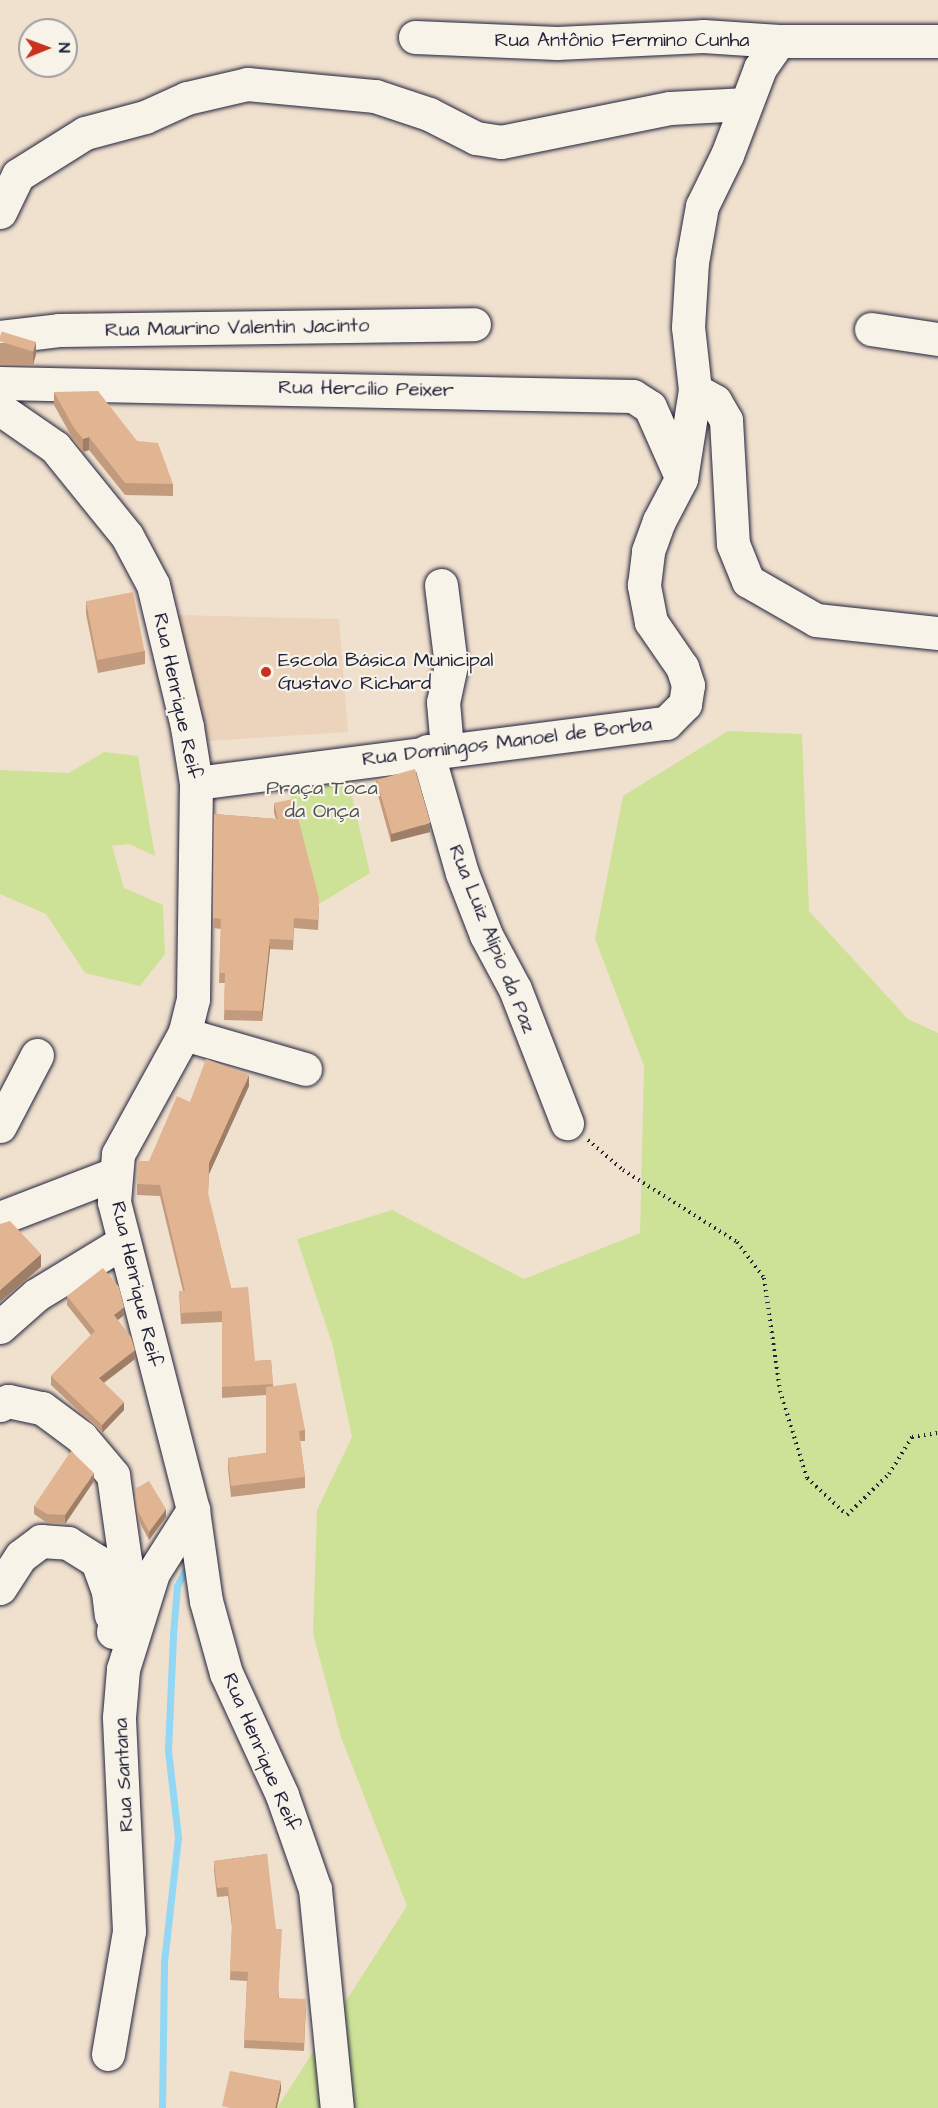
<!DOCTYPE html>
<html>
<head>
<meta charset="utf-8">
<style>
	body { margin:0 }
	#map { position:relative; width:938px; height:2108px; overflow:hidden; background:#f0e0ce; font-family:"Architects Daughter",sans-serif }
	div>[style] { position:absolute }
	.built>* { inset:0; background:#ecd3bc }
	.green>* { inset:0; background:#cee297 }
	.stream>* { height:7px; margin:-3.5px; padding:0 3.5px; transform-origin:3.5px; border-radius:3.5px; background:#92d7f3 }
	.path>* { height:4px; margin-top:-2px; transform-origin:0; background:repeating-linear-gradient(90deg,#22223b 0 1.5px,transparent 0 6px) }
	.roads { filter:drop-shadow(0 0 2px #22223b) drop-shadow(0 0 2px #22223b) }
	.minor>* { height:33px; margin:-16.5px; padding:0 16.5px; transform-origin:16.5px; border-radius:16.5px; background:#f7f3e8 }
	.wall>* { inset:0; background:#c29b7e }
	.shaded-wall>* { inset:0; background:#9e7e66 }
	.building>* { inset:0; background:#e1b492; transform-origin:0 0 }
	.dots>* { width:16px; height:16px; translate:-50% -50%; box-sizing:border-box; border:3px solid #f7f3e8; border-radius:50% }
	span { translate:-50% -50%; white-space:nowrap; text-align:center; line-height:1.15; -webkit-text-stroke:4.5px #f7f3e8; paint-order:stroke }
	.street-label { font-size:20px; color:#22223b }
	.poi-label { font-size:20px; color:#22223b }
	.left { translate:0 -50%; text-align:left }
	.park-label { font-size:20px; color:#4d5252 }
	.north { position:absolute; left:18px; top:18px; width:60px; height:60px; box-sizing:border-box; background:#f7f3e8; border:2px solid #a29fa3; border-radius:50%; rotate:89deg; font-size:16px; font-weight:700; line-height:24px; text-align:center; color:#22223b }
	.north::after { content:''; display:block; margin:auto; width:21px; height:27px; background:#c8321e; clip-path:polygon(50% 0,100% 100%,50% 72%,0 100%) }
</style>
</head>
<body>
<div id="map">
	<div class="built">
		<i style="clip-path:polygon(178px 615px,339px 619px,348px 732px,208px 741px,199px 725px)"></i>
	</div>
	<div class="green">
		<i style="clip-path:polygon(728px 731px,802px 734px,809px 911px,908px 1019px,938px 1033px,938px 2108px,277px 2108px,407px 1906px,341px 1737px,313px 1634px,317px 1510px,352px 1437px,332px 1343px,297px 1239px,392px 1210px,524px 1279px,640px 1233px,644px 1066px,595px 939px,623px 796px)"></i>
		<i style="clip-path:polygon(104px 752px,138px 756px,155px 856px,129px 844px,112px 846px,124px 888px,163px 905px,165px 954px,140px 986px,85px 973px,46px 914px,0 894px,0 770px,69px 773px)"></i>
		<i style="clip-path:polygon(345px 766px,370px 873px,319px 904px,285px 775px)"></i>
	</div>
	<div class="stream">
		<i style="left:162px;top:2108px;width:146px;rotate:-89.2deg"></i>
		<i style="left:164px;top:1962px;width:126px;rotate:-83.6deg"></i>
		<i style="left:178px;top:1837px;width:88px;rotate:-96.6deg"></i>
		<i style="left:168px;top:1750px;width:116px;rotate:-87.5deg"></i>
		<i style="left:173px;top:1634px;width:48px;rotate:-85.2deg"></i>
		<i style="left:177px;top:1586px;width:16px;rotate:-63deg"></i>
	</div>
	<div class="path">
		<i style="left:588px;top:1140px;width:46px;rotate:40.6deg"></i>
		<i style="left:623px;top:1170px;width:135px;rotate:32.3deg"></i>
		<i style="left:737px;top:1242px;width:45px;rotate:53.1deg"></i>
		<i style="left:764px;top:1278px;width:114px;rotate:81.9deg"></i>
		<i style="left:780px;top:1391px;width:91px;rotate:72.8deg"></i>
		<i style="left:807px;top:1478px;width:54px;rotate:42.8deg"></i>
		<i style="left:847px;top:1515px;width:59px;rotate:-44.3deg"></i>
		<i style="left:889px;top:1474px;width:44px;rotate:-58.1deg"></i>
		<i style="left:912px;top:1437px;width:26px;rotate:-9deg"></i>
	</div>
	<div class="roads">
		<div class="minor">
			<i style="left:415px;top:37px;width:142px;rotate:2.4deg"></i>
			<i style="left:557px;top:43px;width:146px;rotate:-2.7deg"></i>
			<i style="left:703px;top:36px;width:76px;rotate:3.8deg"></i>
			<i style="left:779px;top:41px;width:159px"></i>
			<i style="left:0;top:212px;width:41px;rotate:-64.1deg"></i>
			<i style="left:18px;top:175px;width:79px;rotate:-32.1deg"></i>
			<i style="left:85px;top:133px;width:62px;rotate:-14.9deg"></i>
			<i style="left:145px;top:117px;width:46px;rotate:-24.3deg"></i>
			<i style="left:187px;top:98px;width:62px;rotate:-13.1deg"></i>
			<i style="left:247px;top:84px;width:129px;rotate:5.4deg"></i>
			<i style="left:375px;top:96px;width:57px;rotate:18.4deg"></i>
			<i style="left:429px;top:114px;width:53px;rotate:27.1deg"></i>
			<i style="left:476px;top:138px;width:25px;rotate:9deg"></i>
			<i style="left:501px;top:142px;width:172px;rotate:-11.4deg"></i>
			<i style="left:670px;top:108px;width:76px;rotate:-3deg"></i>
			<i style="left:871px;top:329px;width:68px;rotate:8.5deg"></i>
			<i style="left:0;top:337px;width:59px;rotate:-6.8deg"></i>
			<i style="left:59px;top:330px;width:415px;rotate:-0.8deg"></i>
			<i style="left:0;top:383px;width:633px;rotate:1.18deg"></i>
			<i style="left:633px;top:396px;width:20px;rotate:33deg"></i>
			<i style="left:650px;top:407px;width:77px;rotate:66.1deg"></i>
			<i style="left:695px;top:390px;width:23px;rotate:29deg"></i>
			<i style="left:715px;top:401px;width:22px;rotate:60deg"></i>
			<i style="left:726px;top:420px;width:124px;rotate:86.8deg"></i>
			<i style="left:733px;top:544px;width:40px;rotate:68deg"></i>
			<i style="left:748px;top:581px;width:78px;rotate:29.8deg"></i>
			<i style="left:816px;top:620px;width:123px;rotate:6.1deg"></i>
			<i style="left:0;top:409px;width:67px;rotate:34.6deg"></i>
			<i style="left:55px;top:447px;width:114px;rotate:51deg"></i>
			<i style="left:127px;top:536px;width:55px;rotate:62deg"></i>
			<i style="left:153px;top:585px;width:146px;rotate:76.5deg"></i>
			<i style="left:187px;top:727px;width:57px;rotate:80.9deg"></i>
			<i style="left:196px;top:783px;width:216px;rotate:90.8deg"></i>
			<i style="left:193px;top:999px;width:36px;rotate:104deg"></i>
			<i style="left:184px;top:1034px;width:137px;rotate:118.8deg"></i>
			<i style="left:118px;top:1154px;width:48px;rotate:94.8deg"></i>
			<i style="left:114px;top:1202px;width:318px;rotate:75.6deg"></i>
			<i style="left:193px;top:1510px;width:92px;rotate:81.9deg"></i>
			<i style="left:206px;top:1601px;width:75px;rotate:74.5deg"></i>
			<i style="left:226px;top:1673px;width:134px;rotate:65.3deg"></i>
			<i style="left:282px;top:1795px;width:100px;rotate:70.7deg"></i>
			<i style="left:315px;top:1889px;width:220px;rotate:84.3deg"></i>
			<i style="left:441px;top:585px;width:81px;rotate:82.9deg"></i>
			<i style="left:451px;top:665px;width:38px;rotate:102deg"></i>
			<i style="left:443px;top:702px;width:47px;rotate:85.1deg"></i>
			<i style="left:427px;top:751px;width:127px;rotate:74deg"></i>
			<i style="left:462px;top:873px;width:66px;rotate:68.8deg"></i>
			<i style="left:486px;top:935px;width:61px;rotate:61.8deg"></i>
			<i style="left:515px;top:989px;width:144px;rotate:68.8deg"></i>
			<i style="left:196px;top:783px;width:474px;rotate:-7.3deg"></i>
			<i style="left:666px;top:723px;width:27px;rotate:-45deg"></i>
			<i style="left:685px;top:704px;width:19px;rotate:-81deg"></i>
			<i style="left:688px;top:685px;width:19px;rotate:-108deg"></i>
			<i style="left:682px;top:667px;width:55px;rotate:-124.6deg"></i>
			<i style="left:651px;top:622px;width:38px;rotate:-101deg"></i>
			<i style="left:644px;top:585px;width:34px;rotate:-83deg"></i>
			<i style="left:648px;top:551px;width:32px;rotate:-70deg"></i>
			<i style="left:659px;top:521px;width:47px;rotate:-62.4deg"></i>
			<i style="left:681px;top:479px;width:90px;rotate:-81.1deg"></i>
			<i style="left:695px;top:390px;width:63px;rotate:-96.3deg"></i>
			<i style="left:688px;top:327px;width:65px;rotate:-86.5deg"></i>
			<i style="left:692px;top:262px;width:57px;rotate:-79.9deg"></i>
			<i style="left:702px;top:206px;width:57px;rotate:-63.9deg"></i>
			<i style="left:727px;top:155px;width:93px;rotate:-69.2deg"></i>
			<i style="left:760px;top:68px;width:33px;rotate:-55deg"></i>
			<i style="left:184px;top:1034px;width:126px;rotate:16.1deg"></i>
			<i style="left:0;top:1126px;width:80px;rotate:-62.5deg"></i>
			<i style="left:0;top:1218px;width:122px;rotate:-21.1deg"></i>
			<i style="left:0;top:1327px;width:48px;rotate:-41.6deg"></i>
			<i style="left:36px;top:1295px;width:102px;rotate:-31.3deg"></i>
			<i style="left:0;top:1405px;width:9px;rotate:-27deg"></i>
			<i style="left:8px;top:1401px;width:35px;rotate:12deg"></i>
			<i style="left:42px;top:1408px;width:49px;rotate:36.6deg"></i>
			<i style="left:81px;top:1437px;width:50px;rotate:49.9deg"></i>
			<i style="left:113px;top:1475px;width:86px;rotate:82deg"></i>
			<i style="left:125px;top:1560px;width:73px;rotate:99.5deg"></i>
			<i style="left:0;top:1588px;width:38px;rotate:-57deg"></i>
			<i style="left:21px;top:1556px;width:25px;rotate:-37deg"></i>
			<i style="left:41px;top:1541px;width:27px;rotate:4deg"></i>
			<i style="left:68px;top:1543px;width:34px;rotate:32deg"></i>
			<i style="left:97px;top:1561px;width:33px;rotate:70deg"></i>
			<i style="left:108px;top:1592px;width:23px;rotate:83deg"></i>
			<i style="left:108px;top:2054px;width:125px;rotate:-80.3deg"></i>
			<i style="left:129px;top:1931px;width:214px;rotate:-92.7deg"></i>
			<i style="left:119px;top:1717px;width:48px;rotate:-85.2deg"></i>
			<i style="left:123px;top:1669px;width:101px;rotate:-72.6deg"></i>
			<i style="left:153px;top:1573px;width:75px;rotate:-57.6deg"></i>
		</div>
	</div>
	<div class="wall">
		<i style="clip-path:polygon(36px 342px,36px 354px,33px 365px,0 365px,0 343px)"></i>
		<i style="clip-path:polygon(54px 392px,137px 441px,173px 484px,173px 496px,125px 495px,89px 450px,83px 452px,74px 441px,54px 405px)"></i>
		<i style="clip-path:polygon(86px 601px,145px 651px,145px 664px,98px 673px,86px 614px)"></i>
		<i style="clip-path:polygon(376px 779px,430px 832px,391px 842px,376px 788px)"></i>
		<i style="clip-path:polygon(274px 803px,319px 908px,318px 930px,294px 928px,293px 950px,270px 949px,262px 1021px,224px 1020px,225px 983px,219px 983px,221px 929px,213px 928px,214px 814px,276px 819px,274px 813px)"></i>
		<i style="clip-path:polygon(249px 1086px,209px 1174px,208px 1195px,231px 1288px,255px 1361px,271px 1360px,273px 1386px,305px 1430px,305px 1441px,300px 1441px,305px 1477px,305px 1488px,231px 1497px,228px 1469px,228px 1458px,266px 1453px,266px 1395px,222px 1398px,222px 1322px,181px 1324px,179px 1291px,183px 1291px,160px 1196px,137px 1195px,137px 1161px,149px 1161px,190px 1102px)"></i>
		<i style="clip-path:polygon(67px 1296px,124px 1315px,118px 1320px,135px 1359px,104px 1383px,124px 1410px,102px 1433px,51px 1385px,51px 1376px,91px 1335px,67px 1305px)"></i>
		<i style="clip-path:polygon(94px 1481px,65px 1524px,47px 1523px,34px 1514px,34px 1506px)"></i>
		<i style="clip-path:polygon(135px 1489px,166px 1517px,149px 1540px,138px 1519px,135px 1497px)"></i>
		<i style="clip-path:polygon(267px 1854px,279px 1998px,306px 2007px,304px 2051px,244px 2048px,247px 1981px,230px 1980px,232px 1927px,228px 1896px,217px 1897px,214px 1870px,214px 1861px)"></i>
	</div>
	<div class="shaded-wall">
		<i style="clip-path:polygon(36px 342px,36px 354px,33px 365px,33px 352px)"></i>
		<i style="clip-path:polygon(89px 437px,89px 450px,83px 452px,83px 439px)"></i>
		<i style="clip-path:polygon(430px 823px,430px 832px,391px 842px,391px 834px)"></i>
		<i style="clip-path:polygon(270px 939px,270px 949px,262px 1021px,262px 1011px)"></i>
		<i style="clip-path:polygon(249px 1075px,249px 1086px,209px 1174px,209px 1163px)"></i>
		<i style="clip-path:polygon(41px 1254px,41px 1267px,0 1302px,0 1290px)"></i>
		<i style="clip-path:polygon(124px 1307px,124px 1315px,114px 1323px,114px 1315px)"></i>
		<i style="clip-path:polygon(135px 1350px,135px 1359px,99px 1386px,99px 1378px)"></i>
		<i style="clip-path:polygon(124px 1402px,124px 1410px,102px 1433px,102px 1425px)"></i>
		<i style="clip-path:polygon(94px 1473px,94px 1481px,65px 1524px,65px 1515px)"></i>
		<i style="clip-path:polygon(166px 1509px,166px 1517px,149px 1540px,149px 1532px)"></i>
		<i style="clip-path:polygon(281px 2081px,281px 2090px,277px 2108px,275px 2108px)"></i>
	</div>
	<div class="building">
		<i style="left:36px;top:342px;width:10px;height:36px;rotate:107deg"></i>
		<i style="clip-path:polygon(98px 391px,137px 441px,158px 443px,173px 484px,125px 483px,89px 437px,83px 439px,74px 428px,54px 392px)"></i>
		<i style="left:133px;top:592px;width:60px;height:48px;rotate:79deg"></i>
		<i style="left:415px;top:769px;width:56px;height:40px;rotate:74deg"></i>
		<i style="clip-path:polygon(293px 799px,319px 898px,318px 920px,294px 918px,293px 940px,270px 939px,262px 1011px,224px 1010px,225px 973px,219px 973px,221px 919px,213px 918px,214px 814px,278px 819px,274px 803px)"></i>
		<i style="clip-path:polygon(206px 1059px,249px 1075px,209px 1163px,208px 1193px,231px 1288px,248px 1287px,255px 1361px,271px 1360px,273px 1384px,222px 1387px,222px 1311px,181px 1313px,179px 1291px,185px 1291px,160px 1185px,137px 1184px,137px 1161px,149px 1161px,177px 1096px,190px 1102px)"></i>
		<i style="clip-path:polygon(10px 1221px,41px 1254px,0 1290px,0 1224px)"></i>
		<i style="clip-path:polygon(103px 1268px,119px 1287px,124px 1307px,114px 1315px,131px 1337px,135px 1350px,99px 1378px,124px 1402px,102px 1425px,51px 1376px,95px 1331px,67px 1296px)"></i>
		<i style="clip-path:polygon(296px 1383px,305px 1430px,299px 1431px,305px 1477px,231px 1486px,228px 1458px,266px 1453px,266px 1387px)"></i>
		<i style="clip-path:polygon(71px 1451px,94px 1473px,65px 1515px,47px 1514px,34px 1506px)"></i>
		<i style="clip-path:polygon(149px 1481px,166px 1509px,149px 1532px,138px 1511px,135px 1489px)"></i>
		<i style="clip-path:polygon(267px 1854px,276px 1929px,282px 1929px,278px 1998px,306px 1999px,304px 2043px,244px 2040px,248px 1972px,230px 1971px,232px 1921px,228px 1887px,217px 1888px,214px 1861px)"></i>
		<i style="clip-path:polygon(230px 2071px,281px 2081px,275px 2108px,230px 2108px,222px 2106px)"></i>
	</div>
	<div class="dots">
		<i style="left:266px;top:672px;background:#c8321e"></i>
	</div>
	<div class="street-label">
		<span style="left:622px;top:40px">Rua Antônio Fermino Cunha</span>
		<span style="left:237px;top:328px;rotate:-1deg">Rua Maurino Valentin Jacinto</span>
		<span style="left:366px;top:389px;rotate:1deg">Rua Hercílio Peixer</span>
		<span style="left:177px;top:696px;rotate:78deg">Rua Henrique Reif</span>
		<span style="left:507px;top:742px;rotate:-7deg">Rua Domingos Manoel de Borba</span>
		<span style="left:492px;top:939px;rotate:68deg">Rua Luiz Alípio da Paz</span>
		<span style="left:136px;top:1284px;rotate:77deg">Rua Henrique Reif</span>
		<span style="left:261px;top:1752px;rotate:67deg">Rua Henrique Reif</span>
		<span style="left:124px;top:1775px;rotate:-93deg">Rua Santana</span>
	</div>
	<div class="poi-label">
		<span class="left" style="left:278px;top:672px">Escola Básica Municipal<br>Gustavo Richard</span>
	</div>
	<div class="park-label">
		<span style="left:322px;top:800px">Praça Toca<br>da Onça</span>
	</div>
	<div class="north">N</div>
</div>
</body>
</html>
